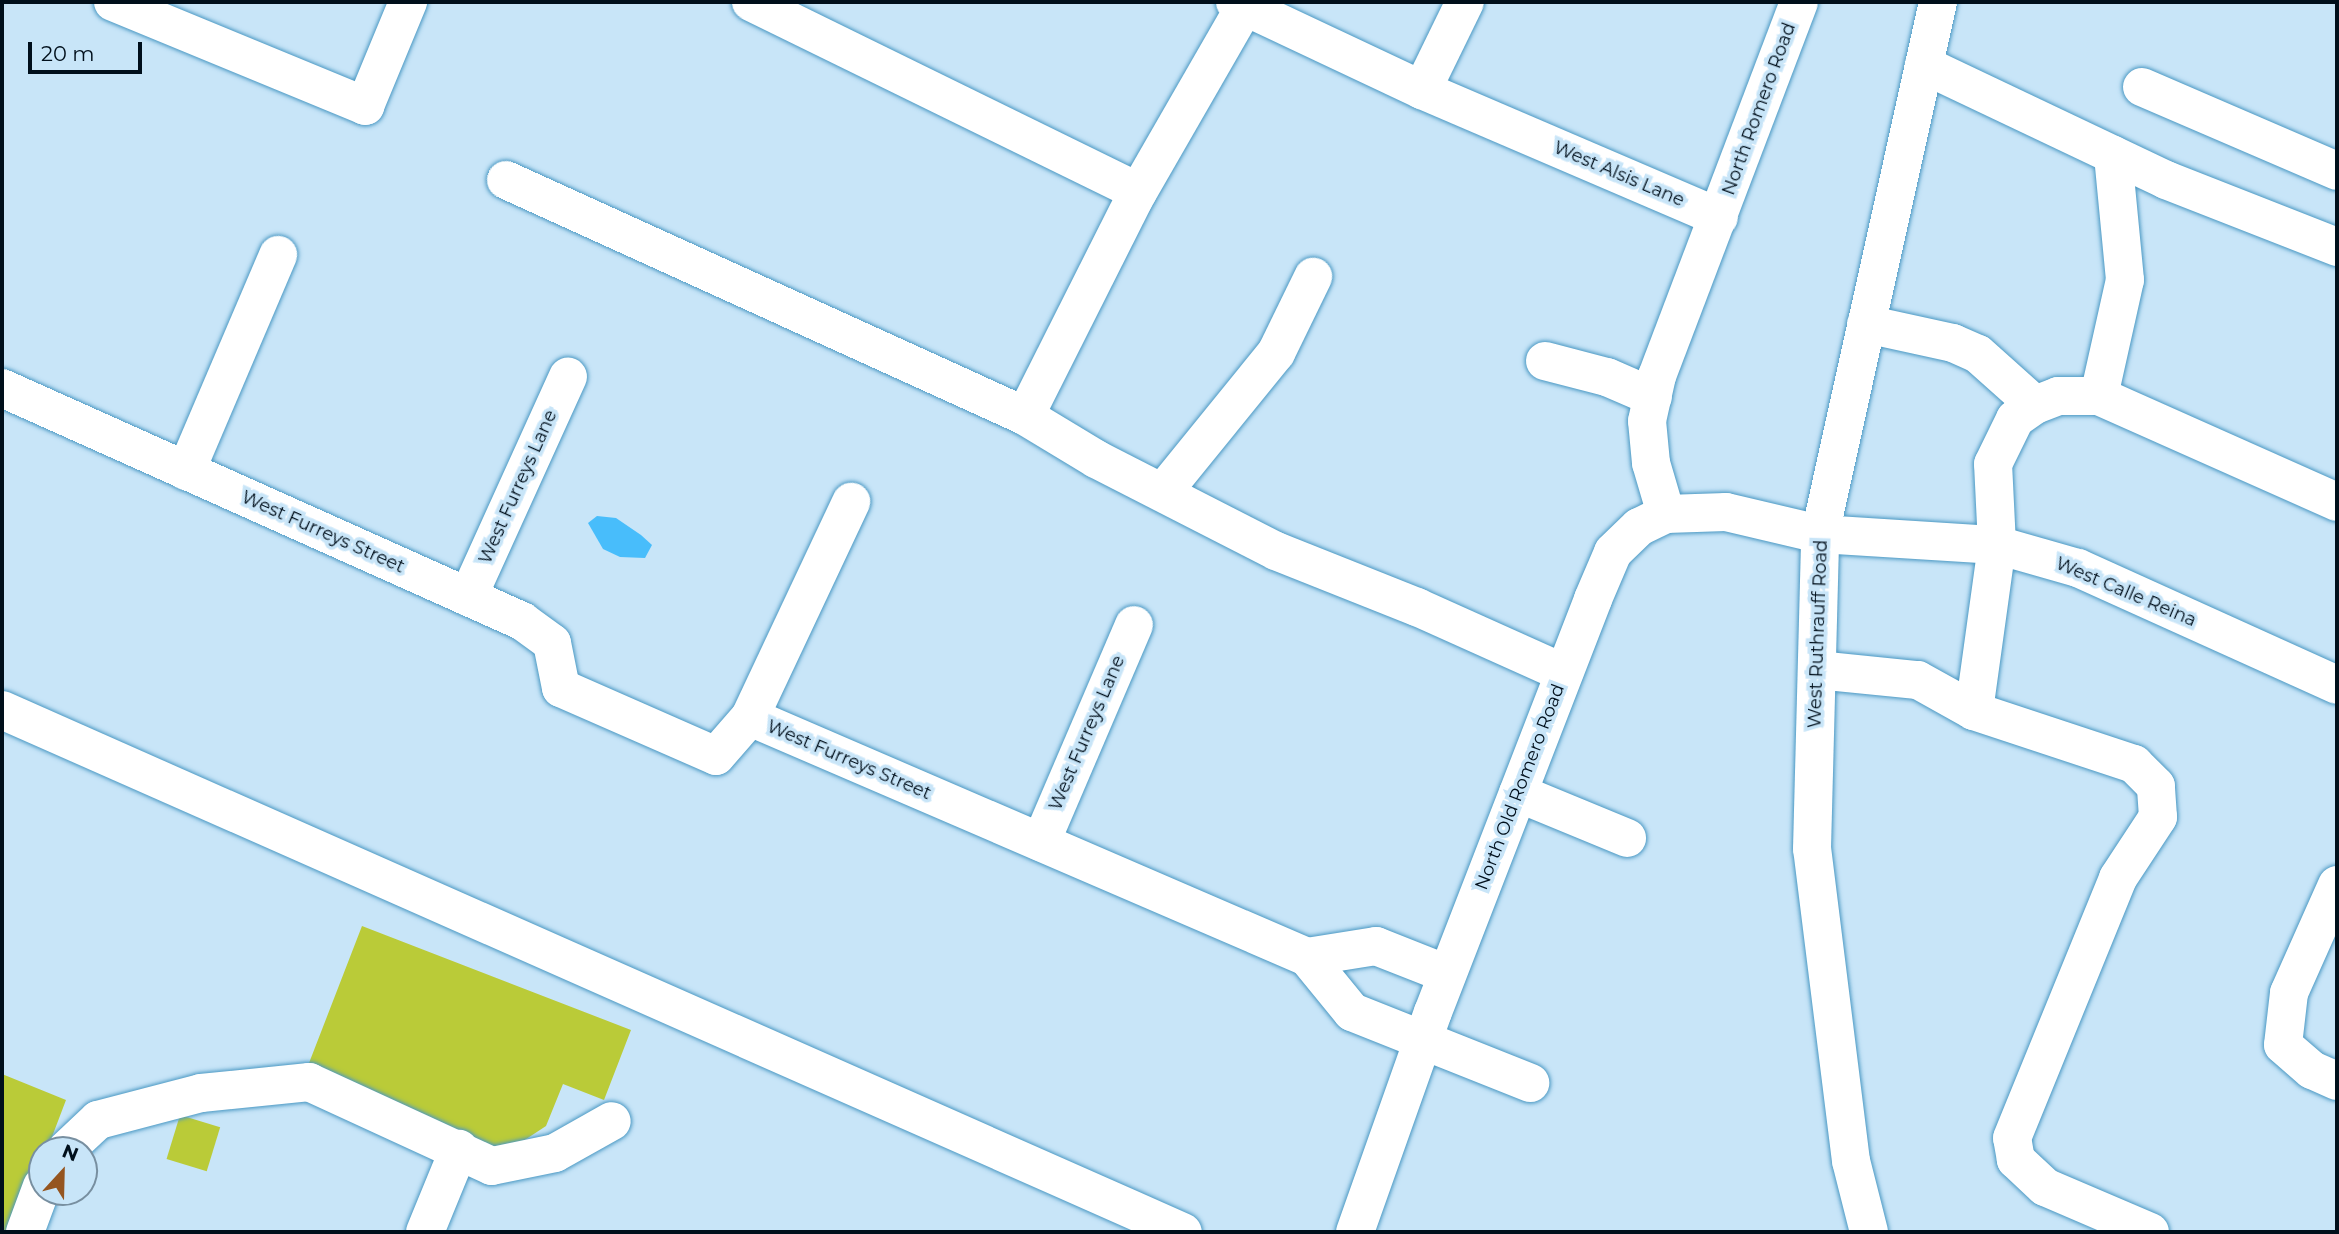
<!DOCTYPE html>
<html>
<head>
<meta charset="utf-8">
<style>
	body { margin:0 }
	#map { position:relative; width:2339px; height:1234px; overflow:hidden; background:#c8e5f8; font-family:Montserrat,sans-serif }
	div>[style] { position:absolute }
	.green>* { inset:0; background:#bacb38; transform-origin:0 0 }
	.water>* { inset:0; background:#48bdfb }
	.roads { filter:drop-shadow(0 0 2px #4a98c3) drop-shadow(0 0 2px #4a98c3) }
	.minor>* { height:38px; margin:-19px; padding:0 19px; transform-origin:19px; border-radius:19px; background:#fff }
	.major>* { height:38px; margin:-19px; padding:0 19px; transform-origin:19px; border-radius:19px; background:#fff }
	span { translate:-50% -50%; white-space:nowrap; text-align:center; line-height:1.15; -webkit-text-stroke:7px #c8e5f8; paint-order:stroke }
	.street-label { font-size:18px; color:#000f1b }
	.frame { position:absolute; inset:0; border:4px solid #000f1b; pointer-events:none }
	.north { position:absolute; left:28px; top:1136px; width:70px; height:70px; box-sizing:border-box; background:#c8e5f8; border:2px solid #788fa0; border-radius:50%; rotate:22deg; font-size:19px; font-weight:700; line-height:28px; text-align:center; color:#000f1b }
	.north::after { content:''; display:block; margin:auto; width:24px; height:32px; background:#955520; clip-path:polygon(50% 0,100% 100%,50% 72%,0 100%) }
	.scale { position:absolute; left:28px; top:42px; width:114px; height:32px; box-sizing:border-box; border:4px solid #000f1b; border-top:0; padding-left:9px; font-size:21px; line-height:24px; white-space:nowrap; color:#000f1b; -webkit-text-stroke:5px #c8e5f8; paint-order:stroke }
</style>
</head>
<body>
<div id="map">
	<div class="green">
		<i style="clip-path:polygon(362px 926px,631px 1030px,604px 1100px,563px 1084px,546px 1126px,505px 1153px,304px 1076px)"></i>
		<i style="clip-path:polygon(2px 1074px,66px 1100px,47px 1150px,42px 1150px,42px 1163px,16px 1232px,2px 1232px)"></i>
		<i style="left:180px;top:1115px;width:42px;height:46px;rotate:17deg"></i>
	</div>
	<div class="water">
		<i style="clip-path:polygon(597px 516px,616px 518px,641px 535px,652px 545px,645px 558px,620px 557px,603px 549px,588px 523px)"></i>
	</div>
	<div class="roads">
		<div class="minor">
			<i style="left:113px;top:2px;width:273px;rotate:22.4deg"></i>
			<i style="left:365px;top:106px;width:113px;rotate:-67.5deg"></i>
			<i style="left:751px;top:2px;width:431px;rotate:26.1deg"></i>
			<i style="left:1235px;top:2px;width:207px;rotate:25.2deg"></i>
			<i style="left:1422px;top:90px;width:323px;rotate:23.2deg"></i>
			<i style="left:1924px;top:65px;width:268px;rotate:25.4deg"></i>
			<i style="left:2166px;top:180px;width:184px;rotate:21.4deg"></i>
			<i style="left:2142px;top:87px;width:212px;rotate:23.3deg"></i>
			<i style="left:1422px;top:90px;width:98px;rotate:-64deg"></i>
			<i style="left:506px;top:180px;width:570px;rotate:24.45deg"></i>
			<i style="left:1025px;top:416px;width:83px;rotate:31.2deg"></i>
			<i style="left:1096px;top:459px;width:202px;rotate:27.1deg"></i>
			<i style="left:1276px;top:551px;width:152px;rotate:21.7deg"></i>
			<i style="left:1417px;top:607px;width:161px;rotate:24.2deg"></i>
			<i style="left:1866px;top:324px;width:89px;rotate:12.3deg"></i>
			<i style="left:1953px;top:343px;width:27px;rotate:24deg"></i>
			<i style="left:1978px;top:354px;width:76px;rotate:41.8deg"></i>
			<i style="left:1545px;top:361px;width:64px;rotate:14.5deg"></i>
			<i style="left:1607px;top:377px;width:50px;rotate:23.5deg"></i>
			<i style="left:2px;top:388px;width:570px;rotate:24.14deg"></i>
			<i style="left:522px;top:621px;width:37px;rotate:36deg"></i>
			<i style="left:552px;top:643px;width:46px;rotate:78.7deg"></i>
			<i style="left:561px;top:688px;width:169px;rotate:23.7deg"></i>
			<i style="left:716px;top:756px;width:52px;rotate:-48.9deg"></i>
			<i style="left:750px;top:717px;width:607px;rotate:23.31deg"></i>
			<i style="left:1307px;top:957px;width:70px;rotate:-9.1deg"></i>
			<i style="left:1376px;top:946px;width:76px;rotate:21.5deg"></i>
			<i style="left:2099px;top:396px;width:119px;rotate:-77.4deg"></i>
			<i style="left:2125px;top:280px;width:126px;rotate:-95.5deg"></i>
			<i style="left:1025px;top:416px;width:243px;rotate:-63.3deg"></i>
			<i style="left:1134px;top:199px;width:223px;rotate:-60.1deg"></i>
			<i style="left:186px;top:471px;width:235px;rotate:-66.9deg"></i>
			<i style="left:1163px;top:492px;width:179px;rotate:-50.9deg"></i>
			<i style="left:1276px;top:353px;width:85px;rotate:-64deg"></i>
			<i style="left:1666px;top:514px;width:53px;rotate:-106.4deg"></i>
			<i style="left:1651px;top:463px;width:42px;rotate:-95.4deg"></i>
			<i style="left:1647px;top:421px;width:46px;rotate:-77.5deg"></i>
			<i style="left:1657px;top:376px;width:400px;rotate:-69.2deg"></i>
			<i style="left:468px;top:597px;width:242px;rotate:-65.6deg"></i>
			<i style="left:1817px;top:670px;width:101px;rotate:5.7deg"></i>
			<i style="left:1918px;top:680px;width:64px;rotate:29deg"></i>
			<i style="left:2px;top:710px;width:1291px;rotate:23.85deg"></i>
			<i style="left:750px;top:717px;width:238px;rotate:-64.8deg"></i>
			<i style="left:1518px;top:793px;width:118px;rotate:22.4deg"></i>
			<i style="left:1041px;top:842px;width:236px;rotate:-66.8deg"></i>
			<i style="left:2337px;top:885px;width:118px;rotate:114deg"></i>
			<i style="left:2289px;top:993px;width:52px;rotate:96.6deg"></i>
			<i style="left:2283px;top:1045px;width:38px;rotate:41deg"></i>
			<i style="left:2312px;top:1070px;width:27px;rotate:24deg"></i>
			<i style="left:1307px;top:957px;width:71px;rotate:50.7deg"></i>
			<i style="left:1352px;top:1012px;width:192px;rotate:21.7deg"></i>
			<i style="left:66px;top:1150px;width:44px;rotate:-43.2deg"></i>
			<i style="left:98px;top:1120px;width:106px;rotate:-14.7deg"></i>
			<i style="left:201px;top:1093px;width:109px;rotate:-5.8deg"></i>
			<i style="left:309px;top:1082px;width:201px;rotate:24.7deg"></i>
			<i style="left:492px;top:1166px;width:64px;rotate:-11.7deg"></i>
			<i style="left:555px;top:1153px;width:65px;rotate:-29.3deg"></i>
			<i style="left:25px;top:1232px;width:49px;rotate:-69.7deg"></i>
			<i style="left:425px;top:1232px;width:90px;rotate:-67.7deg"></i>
			<i style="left:1355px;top:1232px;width:233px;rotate:-70.5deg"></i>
			<i style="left:1433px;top:1012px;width:443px;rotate:-68.8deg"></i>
			<i style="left:1593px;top:599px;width:51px;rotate:-66.9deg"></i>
			<i style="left:1613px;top:552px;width:36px;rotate:-44deg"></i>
			<i style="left:1639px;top:527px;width:30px;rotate:-26deg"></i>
			<i style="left:1666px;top:514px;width:60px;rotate:-1.9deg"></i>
			<i style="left:1726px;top:512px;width:97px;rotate:13.2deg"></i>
			<i style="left:1820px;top:534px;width:177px;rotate:3.6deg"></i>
			<i style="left:1997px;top:545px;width:84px;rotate:15.9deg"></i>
			<i style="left:2078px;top:568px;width:284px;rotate:24.3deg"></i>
			<i style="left:2150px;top:1232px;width:114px;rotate:-156.8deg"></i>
			<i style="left:2045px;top:1187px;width:40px;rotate:-137deg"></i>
			<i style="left:2016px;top:1160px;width:22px;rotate:-100deg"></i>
			<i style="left:2012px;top:1138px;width:281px;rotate:-67.8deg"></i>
			<i style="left:2118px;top:878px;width:73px;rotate:-56.7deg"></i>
			<i style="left:2158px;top:817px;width:31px;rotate:-94deg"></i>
			<i style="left:2156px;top:786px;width:31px;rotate:-135deg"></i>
			<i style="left:2134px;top:764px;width:169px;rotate:-161.7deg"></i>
			<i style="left:1974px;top:711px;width:168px;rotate:-82.1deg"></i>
			<i style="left:1997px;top:545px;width:81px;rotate:-92.8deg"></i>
			<i style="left:1993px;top:464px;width:50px;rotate:-63.9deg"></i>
			<i style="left:2015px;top:419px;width:24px;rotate:-35deg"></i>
			<i style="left:2035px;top:405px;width:25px;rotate:-21deg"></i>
			<i style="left:2058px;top:396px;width:41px"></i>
			<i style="left:2099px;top:396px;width:261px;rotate:24deg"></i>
		</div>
		<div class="major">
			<i style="left:1869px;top:1232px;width:73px;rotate:-104.2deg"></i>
			<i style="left:1851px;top:1161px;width:314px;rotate:-97.1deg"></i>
			<i style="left:1812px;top:849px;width:315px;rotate:-88.5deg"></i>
			<i style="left:1820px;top:534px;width:545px;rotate:-77.49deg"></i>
		</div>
	</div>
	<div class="street-label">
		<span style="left:1759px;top:109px;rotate:-70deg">North Romero Road</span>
		<span style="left:1619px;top:174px;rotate:23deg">West Alsis Lane</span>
		<span style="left:518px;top:487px;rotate:-66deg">West Furreys Lane</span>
		<span style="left:323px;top:532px;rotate:24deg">West Furreys Street</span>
		<span style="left:2126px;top:592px;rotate:23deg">West Calle Reina</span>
		<span style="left:1818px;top:634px;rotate:-88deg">West Ruthrauff Road</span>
		<span style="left:1087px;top:733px;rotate:-67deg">West Furreys Lane</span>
		<span style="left:849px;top:760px;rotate:23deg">West Furreys Street</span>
		<span style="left:1520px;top:787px;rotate:-69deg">North Old Romero Road</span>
	</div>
	<div class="frame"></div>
	<div class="north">N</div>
	<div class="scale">20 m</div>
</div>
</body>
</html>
